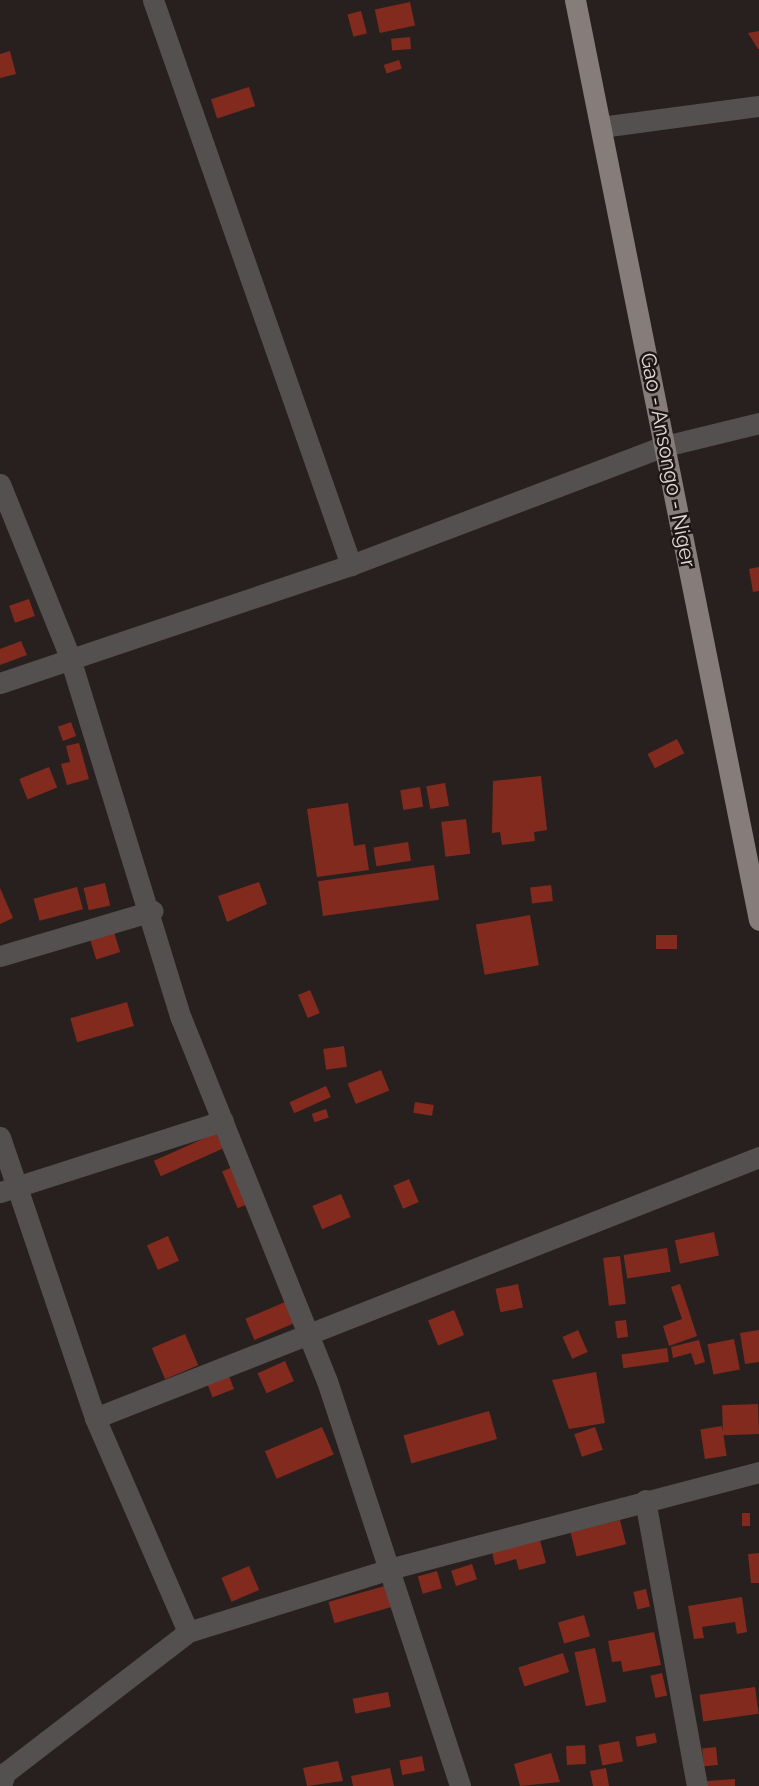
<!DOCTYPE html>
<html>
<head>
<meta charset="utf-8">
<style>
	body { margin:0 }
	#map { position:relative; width:759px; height:1786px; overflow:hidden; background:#28201e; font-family:Raleway,sans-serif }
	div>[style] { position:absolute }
	.building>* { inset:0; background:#822a1e; transform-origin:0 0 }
	.minor>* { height:21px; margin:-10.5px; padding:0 10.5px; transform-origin:10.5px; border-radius:10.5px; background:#54504f }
	.major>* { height:21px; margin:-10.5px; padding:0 10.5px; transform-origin:10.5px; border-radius:10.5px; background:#867d7b }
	span { translate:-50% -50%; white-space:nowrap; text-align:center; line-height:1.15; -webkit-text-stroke:5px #1e1615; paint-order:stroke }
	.street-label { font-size:21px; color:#e0dad9 }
</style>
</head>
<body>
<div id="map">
	<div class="building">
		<i style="left:410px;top:2px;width:24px;height:36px;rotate:78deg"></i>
		<i style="left:361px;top:11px;width:23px;height:14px;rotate:75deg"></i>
		<i style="clip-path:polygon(759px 31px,759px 49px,758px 49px,748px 33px)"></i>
		<i style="left:410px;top:37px;width:12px;height:19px;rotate:85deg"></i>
		<i style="clip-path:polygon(10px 51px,16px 74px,0 78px,0 54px)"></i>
		<i style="left:399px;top:60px;width:9px;height:16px;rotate:72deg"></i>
		<i style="left:249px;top:87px;width:20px;height:40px;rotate:72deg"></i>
		<i style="clip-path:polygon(759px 567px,759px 591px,753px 592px,749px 569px)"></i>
		<i style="left:29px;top:599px;width:18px;height:21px;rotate:71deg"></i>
		<i style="clip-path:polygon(21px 641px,27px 655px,0 665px,0 649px)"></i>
		<i style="left:71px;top:722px;width:15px;height:14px;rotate:70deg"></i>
		<i style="left:677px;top:739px;width:16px;height:33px;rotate:63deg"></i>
		<i style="clip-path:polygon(79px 743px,89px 779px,67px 785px,61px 764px,70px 762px,66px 746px)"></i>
		<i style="left:49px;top:767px;width:22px;height:32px;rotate:68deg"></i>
		<i style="clip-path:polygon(541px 776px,547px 830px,534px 832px,535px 841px,502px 845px,500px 832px,492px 833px,493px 781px)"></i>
		<i style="left:445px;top:783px;width:23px;height:19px;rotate:80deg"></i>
		<i style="left:420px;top:787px;width:20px;height:20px;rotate:81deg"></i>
		<i style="clip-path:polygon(348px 803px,354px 846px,365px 844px,369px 870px,317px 877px,307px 809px)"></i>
		<i style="left:466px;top:819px;width:35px;height:25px;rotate:83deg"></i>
		<i style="left:408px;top:842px;width:19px;height:35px;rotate:81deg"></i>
		<i style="left:434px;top:865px;width:35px;height:117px;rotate:82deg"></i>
		<i style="clip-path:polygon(259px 882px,267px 904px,227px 922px,218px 896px)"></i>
		<i style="left:105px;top:883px;width:23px;height:22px;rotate:77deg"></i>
		<i style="left:551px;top:885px;width:16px;height:21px;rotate:83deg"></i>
		<i style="left:77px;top:887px;width:23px;height:45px;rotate:75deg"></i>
		<i style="clip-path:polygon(0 888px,13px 918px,0 924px)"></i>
		<i style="left:530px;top:915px;width:51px;height:55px;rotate:80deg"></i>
		<i style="left:114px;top:932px;width:21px;height:25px;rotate:73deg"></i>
		<i style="left:656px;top:935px;width:21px;height:14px"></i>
		<i style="left:310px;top:990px;width:25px;height:13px;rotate:67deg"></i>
		<i style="left:127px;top:1002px;width:25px;height:59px;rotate:74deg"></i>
		<i style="left:344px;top:1046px;width:21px;height:21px;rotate:82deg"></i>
		<i style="left:381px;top:1070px;width:22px;height:36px;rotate:68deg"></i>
		<i style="left:326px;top:1086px;width:12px;height:40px;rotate:66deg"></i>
		<i style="left:415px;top:1102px;width:19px;height:11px;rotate:9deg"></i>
		<i style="left:326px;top:1109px;width:9px;height:15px;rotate:72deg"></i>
		<i style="left:216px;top:1133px;width:17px;height:68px;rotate:66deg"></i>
		<i style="left:235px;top:1166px;width:40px;height:14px;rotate:67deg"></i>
		<i style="left:409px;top:1179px;width:25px;height:17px;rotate:67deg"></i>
		<i style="left:341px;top:1194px;width:25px;height:31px;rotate:67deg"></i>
		<i style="left:714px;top:1232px;width:24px;height:40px;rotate:78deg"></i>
		<i style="left:168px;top:1236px;width:27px;height:23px;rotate:66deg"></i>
		<i style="left:667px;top:1248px;width:24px;height:44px;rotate:81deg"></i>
		<i style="left:620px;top:1256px;width:48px;height:17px;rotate:83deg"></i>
		<i style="left:518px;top:1284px;width:24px;height:23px;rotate:78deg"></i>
		<i style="clip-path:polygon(680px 1284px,697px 1336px,669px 1346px,663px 1326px,682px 1319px,671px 1287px)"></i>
		<i style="left:285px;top:1302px;width:23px;height:43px;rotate:67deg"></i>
		<i style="left:454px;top:1310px;width:27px;height:28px;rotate:68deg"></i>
		<i style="left:626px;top:1320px;width:17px;height:11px;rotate:83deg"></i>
		<i style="left:578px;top:1330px;width:24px;height:17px;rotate:66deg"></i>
		<i style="clip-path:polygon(759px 1330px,759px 1362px,745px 1364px,740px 1333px)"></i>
		<i style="left:185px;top:1334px;width:34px;height:36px;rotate:67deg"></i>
		<i style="left:734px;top:1339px;width:31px;height:27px;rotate:79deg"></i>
		<i style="clip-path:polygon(699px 1340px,705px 1362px,695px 1365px,691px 1353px,673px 1358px,671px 1347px)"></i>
		<i style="left:667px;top:1348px;width:14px;height:46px;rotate:82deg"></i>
		<i style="left:285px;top:1361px;width:22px;height:30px;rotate:66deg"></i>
		<i style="clip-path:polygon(596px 1372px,605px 1423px,569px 1429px,552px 1380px)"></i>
		<i style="left:229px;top:1376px;width:14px;height:23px;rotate:69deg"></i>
		<i style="left:758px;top:1404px;width:30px;height:36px;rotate:88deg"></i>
		<i style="left:489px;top:1411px;width:29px;height:89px;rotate:74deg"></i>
		<i style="left:722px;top:1426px;width:30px;height:22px;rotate:81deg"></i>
		<i style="left:322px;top:1427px;width:30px;height:62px;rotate:67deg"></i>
		<i style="left:595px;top:1427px;width:24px;height:22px;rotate:71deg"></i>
		<i style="left:742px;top:1513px;width:8px;height:13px"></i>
		<i style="left:620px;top:1520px;width:25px;height:51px;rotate:76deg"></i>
		<i style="clip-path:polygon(540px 1540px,546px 1563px,519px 1570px,516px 1559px,495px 1565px,492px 1552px)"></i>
		<i style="clip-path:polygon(759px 1553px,759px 1583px,751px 1583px,748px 1554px)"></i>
		<i style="left:472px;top:1564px;width:16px;height:22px;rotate:72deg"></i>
		<i style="left:249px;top:1566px;width:26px;height:30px;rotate:67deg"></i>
		<i style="left:437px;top:1571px;width:18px;height:20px;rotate:74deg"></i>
		<i style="left:388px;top:1585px;width:22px;height:62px;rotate:74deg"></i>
		<i style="left:646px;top:1589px;width:18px;height:13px;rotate:77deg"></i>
		<i style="clip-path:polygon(742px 1597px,747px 1632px,737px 1634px,735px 1622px,702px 1627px,704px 1638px,694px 1639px,688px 1606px)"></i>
		<i style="left:584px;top:1615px;width:22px;height:27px;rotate:74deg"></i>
		<i style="clip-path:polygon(654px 1632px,661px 1665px,623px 1672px,621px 1661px,612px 1662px,608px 1641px)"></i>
		<i style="left:595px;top:1648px;width:55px;height:21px;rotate:78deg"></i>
		<i style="left:563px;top:1653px;width:20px;height:47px;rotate:72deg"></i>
		<i style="left:662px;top:1673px;width:23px;height:12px;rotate:77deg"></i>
		<i style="left:755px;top:1687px;width:27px;height:56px;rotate:82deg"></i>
		<i style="left:388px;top:1692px;width:15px;height:36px;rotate:79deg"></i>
		<i style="left:655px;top:1733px;width:10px;height:20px;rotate:79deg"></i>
		<i style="left:619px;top:1741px;width:21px;height:21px;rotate:79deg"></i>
		<i style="left:585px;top:1745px;width:19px;height:19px;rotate:87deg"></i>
		<i style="left:716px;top:1747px;width:18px;height:14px;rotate:84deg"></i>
		<i style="clip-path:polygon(551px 1753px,560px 1782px,520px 1786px,514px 1764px)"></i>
		<i style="left:422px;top:1756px;width:15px;height:23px;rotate:79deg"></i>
		<i style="clip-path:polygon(338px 1761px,343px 1781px,307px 1786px,303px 1768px)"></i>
		<i style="clip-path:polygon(390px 1768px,394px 1786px,353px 1786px,351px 1776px)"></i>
		<i style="clip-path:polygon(606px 1768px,609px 1786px,593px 1786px,590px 1771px)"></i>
		<i style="clip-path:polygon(735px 1779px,735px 1786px,707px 1786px,707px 1781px)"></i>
	</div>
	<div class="minor">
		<i style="left:153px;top:0;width:599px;rotate:70.69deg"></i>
		<i style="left:601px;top:127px;width:159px;rotate:-7.6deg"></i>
		<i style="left:0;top:484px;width:184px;rotate:68deg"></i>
		<i style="left:69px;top:655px;width:380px;rotate:72.9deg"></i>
		<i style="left:181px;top:1018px;width:391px;rotate:68.1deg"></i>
		<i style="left:327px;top:1381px;width:426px;rotate:71.8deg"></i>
		<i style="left:0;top:683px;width:370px;rotate:-18.6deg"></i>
		<i style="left:351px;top:565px;width:336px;rotate:-20.8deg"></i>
		<i style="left:665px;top:446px;width:97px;rotate:-13.7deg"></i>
		<i style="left:0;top:956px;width:159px;rotate:-16.5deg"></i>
		<i style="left:0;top:1137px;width:297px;rotate:71.3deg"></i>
		<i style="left:95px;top:1418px;width:233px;rotate:66.5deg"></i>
		<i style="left:0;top:1192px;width:234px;rotate:-17.7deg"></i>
		<i style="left:95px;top:1418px;width:713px;rotate:-21.46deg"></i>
		<i style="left:645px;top:1500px;width:291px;rotate:79.7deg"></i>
		<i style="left:1px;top:1786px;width:14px;rotate:-73deg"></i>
		<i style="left:5px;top:1773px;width:231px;rotate:-37.6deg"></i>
		<i style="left:188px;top:1632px;width:215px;rotate:-17.3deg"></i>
		<i style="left:393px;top:1568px;width:378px;rotate:-14.7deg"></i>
	</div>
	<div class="major">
		<i style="left:575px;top:0;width:938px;rotate:78.69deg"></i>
	</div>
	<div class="street-label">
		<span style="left:668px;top:460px;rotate:79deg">Gao - Ansongo - Niger</span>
	</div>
</div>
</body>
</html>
